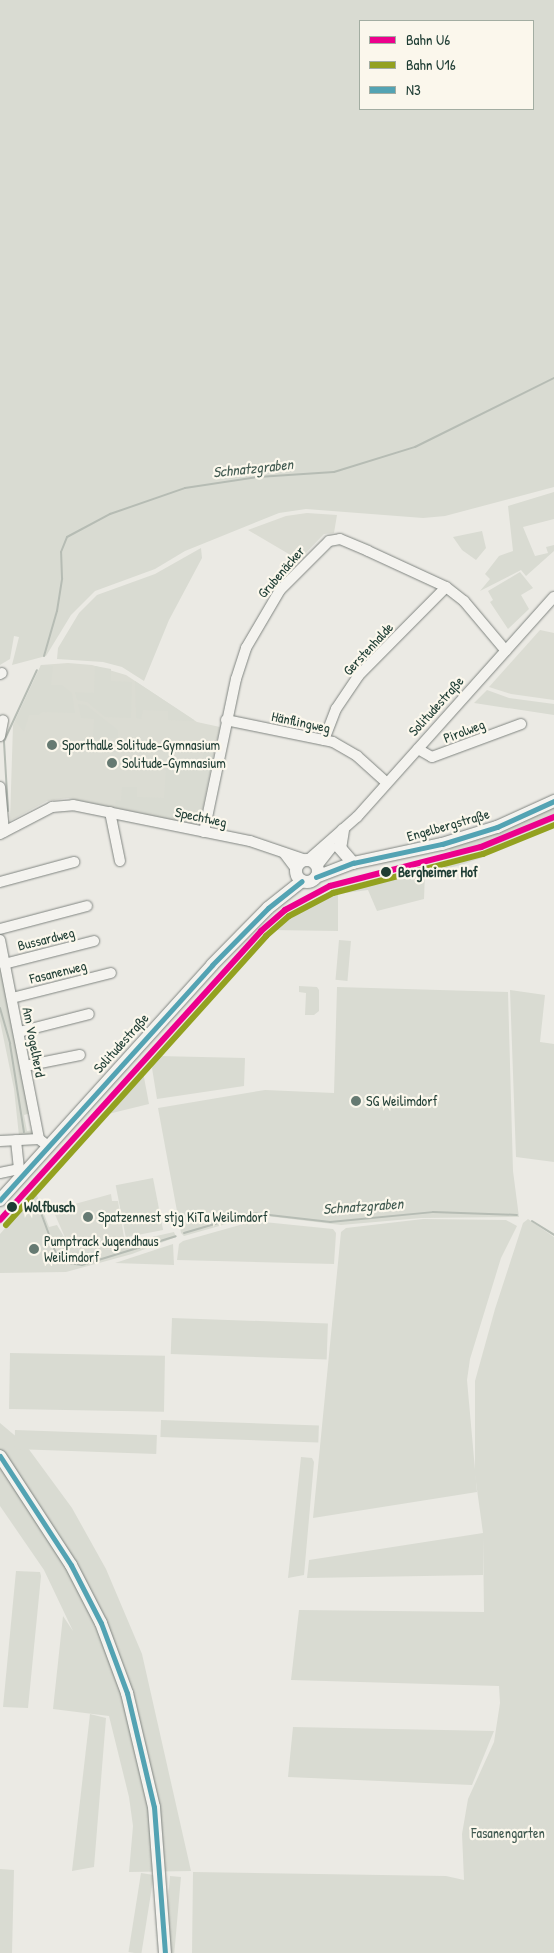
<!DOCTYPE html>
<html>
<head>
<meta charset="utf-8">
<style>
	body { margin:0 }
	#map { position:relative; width:554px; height:1953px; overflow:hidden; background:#ebeae4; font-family:"Patrick Hand",sans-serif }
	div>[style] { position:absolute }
	.built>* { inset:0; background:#dbdcd3 }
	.green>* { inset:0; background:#d9dbd2; transform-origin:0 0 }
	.stream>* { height:2px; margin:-1px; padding:0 1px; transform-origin:1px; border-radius:1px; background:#b6bcb4 }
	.roads { filter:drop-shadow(0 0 1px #808581) drop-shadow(0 0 1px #808581) }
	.minor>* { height:10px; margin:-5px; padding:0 5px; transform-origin:5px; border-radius:5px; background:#f4f3ef }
	.major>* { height:12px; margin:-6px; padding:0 6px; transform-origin:6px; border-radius:6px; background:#f4f3ef }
	.major>.ring { margin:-6px; padding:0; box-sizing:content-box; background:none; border:12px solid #f4f3ef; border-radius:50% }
	.bus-1>* { height:5px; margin:-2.5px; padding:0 2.5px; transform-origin:2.5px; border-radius:2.5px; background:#53a3b3 }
	.rail-1>* { height:6px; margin:-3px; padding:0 3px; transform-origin:3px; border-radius:3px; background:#ec008c }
	.rail-2>* { height:6px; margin:-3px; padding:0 3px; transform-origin:3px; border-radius:3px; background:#93a120 }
	.dots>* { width:14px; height:14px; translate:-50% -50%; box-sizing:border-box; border:2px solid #fbf7ec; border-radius:50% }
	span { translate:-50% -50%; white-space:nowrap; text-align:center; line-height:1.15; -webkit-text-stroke:4.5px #fbf7ec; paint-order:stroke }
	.street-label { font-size:14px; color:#1f3d34 }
	.poi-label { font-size:14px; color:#1f3d34 }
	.left { translate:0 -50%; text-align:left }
	.stop-label { font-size:14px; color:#1f3d34; font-weight:700 }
	.park-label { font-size:14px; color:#415a51 }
	.water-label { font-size:15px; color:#455d54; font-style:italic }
	.legend { position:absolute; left:359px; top:20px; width:175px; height:90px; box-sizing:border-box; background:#fbf7ec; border:1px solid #a3ada2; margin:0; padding:6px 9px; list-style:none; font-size:15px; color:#1f3d34 }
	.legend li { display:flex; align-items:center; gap:10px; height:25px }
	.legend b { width:25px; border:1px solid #a3ada2 }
</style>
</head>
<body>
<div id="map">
	<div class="built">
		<i style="clip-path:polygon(307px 513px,337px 515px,334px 533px,324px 534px,299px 560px,248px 530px,286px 516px)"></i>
		<i style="clip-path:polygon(540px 630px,554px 633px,554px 700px,511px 694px,489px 687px)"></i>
		<i style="clip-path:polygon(68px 663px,92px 665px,126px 675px,197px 722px,220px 727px,199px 822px,193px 824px,68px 798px,47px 801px,10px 821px,13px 725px,41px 665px)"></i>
		<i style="clip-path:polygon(111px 1194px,112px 1201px,118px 1201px,125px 1243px,114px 1249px,82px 1252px,67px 1242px,53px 1210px)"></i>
	</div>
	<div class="green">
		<i style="clip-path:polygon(evenodd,0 0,554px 0,554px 487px,445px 516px,423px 518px,306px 509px,279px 513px,185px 551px,155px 569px,95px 591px,71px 615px,46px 656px,12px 665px,19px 637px,14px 636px,10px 659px,0 665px,0 0,360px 21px,533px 21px,533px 109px,360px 109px,360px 21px)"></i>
		<i style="clip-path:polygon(554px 492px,554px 519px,523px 527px,535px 556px,548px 553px,546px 547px,554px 545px,554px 551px,526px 576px,521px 570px,480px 591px,490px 579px,485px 574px,499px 556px,513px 551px,508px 506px)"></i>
		<i style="clip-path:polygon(482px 531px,486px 548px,476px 560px,462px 550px,453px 537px)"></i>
		<i style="clip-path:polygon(201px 548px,202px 558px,169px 620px,144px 681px,122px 667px,103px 662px,57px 659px,58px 648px,79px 613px,97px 595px,155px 574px)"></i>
		<i style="clip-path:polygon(520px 572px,533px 588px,521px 595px,529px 609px,508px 629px,490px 602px,493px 600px,488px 591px)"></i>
		<i style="clip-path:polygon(41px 665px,53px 666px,51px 685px,62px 685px,72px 693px,75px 713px,43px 712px,38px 715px,29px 715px,24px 732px,15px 721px)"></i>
		<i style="clip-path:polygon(95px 666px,111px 669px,111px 681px,132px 682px,131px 718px,105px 717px,87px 702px,77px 700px,75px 692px,94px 693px)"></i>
		<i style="clip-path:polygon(135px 681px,194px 720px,194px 721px,168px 720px,168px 711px,143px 710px,141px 719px,136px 718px)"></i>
		<i style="clip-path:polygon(487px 690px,509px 698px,554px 704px,554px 715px,474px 703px)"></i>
		<i style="clip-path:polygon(78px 704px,86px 705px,118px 730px,118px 738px,93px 739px,94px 719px,81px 718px)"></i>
		<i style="clip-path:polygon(204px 746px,215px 747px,201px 818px,196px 823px,115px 806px,116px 800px,121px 801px,122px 787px,137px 787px,137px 797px,164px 798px,166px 768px,202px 769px)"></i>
		<i style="clip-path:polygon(554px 804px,554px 821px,489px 848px,453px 857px,449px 848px)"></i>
		<i style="clip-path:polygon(487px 853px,484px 857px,461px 865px,425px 873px,424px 899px,377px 911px,368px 890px,338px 894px,338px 931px,271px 930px,306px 903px,332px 893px)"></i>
		<i style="left:339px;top:940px;width:12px;height:40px;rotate:5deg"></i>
		<i style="clip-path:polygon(0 960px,31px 1113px,24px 1115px,27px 1131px,34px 1130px,32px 1135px,19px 1136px,14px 1089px,0 1021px)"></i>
		<i style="clip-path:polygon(299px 986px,317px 987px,319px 990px,319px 1011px,314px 1015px,305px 1015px,306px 993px,299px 992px)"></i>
		<i style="clip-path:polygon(337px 987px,508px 992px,513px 1171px,519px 1217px,421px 1218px,341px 1225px,258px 1215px,184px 1236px,181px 1233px,158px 1108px,265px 1090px,334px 1093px)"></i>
		<i style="clip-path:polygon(510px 990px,545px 995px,540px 1042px,554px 1044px,554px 1162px,516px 1157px)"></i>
		<i style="clip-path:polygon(158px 1056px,245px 1058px,244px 1086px,157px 1099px,152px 1068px)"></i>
		<i style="clip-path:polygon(143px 1072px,149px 1104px,104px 1115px)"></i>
		<i style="left:153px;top:1178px;width:53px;height:38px;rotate:79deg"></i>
		<i style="clip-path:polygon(36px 1193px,49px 1227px,57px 1225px,67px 1242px,82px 1252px,114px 1249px,125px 1243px,174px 1232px,176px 1237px,132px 1254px,66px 1272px,0 1273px,0 1234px)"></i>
		<i style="clip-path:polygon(423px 1219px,506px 1220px,517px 1226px,501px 1258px,470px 1359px,467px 1380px,477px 1492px,313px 1518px,341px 1232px,346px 1228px)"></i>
		<i style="clip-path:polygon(528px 1219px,554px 1237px,554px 1953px,192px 1953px,193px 1872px,446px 1876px,464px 1880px,462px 1834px,468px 1799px,494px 1742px,500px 1703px,499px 1686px,291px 1680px,299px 1610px,484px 1612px,483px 1537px,483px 1575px,307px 1578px,309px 1560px,483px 1533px,475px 1475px,475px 1381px,495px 1309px,523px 1223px)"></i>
		<i style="clip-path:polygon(254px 1221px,333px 1229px,336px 1233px,334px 1264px,177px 1260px,179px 1244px,183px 1241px)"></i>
		<i style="clip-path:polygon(173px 1244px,174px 1265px,115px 1263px)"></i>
		<i style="left:172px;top:1318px;width:156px;height:36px;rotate:2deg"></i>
		<i style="left:10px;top:1353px;width:155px;height:56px;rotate:1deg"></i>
		<i style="left:161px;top:1420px;width:158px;height:17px;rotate:2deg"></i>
		<i style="clip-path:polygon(0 1423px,25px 1444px,72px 1508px,106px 1569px,142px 1654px,191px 1871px,129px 1872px,133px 1826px,129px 1797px,109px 1716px,53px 1709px,63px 1616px,73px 1631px,44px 1570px,0 1506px)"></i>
		<i style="left:15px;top:1430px;width:142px;height:19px;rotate:2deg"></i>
		<i style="clip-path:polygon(301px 1457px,312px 1458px,314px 1462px,304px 1575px,288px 1578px)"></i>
		<i style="clip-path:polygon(16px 1571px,40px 1572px,41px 1576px,28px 1708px,3px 1707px)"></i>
		<i style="clip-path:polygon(90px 1714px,106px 1718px,94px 1867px,72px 1871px)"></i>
		<i style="clip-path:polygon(293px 1727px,494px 1731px,472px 1785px,288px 1777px)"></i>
		<i style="clip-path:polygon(0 1869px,14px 1870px,12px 1953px,0 1953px)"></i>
		<i style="left:141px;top:1873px;width:13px;height:80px;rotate:9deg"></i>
		<i style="left:170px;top:1876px;width:11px;height:77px;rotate:5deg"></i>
	</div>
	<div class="stream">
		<i style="left:44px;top:656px;width:47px;rotate:-73.9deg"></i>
		<i style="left:57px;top:611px;width:33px;rotate:-81deg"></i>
		<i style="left:62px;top:578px;width:26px;rotate:-92deg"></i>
		<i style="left:61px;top:552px;width:16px;rotate:-68deg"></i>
		<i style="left:67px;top:537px;width:49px;rotate:-28.1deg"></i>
		<i style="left:110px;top:514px;width:79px;rotate:-19.1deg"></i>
		<i style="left:185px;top:488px;width:74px;rotate:-8.6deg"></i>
		<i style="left:258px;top:477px;width:76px;rotate:-3.8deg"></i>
		<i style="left:334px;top:472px;width:85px;rotate:-17.2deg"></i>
		<i style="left:415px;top:447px;width:155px;rotate:-26.4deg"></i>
		<i style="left:8px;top:811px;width:70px;rotate:-93.3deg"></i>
		<i style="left:4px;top:741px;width:78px;rotate:-65.1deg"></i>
		<i style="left:0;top:1008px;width:37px;rotate:74deg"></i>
		<i style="left:10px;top:1044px;width:89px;rotate:81deg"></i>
		<i style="left:37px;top:1202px;width:61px;rotate:69.8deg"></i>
		<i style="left:58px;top:1259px;width:6px;rotate:31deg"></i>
		<i style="left:63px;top:1262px;width:19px;rotate:9deg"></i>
		<i style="left:82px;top:1265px;width:98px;rotate:-17.1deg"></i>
		<i style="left:532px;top:1221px;width:26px;rotate:32deg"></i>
		<i style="left:184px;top:1233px;width:71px;rotate:-16.4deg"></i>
		<i style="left:252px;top:1213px;width:79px;rotate:6.6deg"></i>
		<i style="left:330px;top:1222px;width:103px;rotate:-5.5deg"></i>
		<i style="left:433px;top:1212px;width:84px;rotate:2deg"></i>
	</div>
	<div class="roads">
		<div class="minor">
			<i style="left:0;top:674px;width:2px;rotate:-27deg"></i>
			<i style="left:226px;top:720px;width:109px;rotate:11.6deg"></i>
			<i style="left:333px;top:742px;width:28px;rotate:30deg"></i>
			<i style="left:357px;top:756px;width:40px;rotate:42deg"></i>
			<i style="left:0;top:736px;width:16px;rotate:-79deg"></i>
			<i style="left:324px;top:740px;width:33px;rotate:-69deg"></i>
			<i style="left:336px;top:709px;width:40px;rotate:-56deg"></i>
			<i style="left:358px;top:676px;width:125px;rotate:-45.3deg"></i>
			<i style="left:418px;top:749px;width:16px;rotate:30deg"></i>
			<i style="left:432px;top:757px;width:95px;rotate:-20.3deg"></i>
			<i style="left:0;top:787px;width:45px;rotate:84.9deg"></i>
			<i style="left:110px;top:812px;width:50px;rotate:78.5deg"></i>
			<i style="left:204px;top:832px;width:156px;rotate:-78.2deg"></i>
			<i style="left:236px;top:679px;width:33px;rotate:-72deg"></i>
			<i style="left:246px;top:648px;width:67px;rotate:-59.6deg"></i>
			<i style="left:280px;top:590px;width:69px;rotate:-45deg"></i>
			<i style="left:329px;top:541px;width:11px;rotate:-10deg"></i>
			<i style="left:340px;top:539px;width:30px;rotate:23deg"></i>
			<i style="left:368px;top:551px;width:86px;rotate:24.8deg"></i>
			<i style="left:446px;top:587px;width:23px;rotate:38deg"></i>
			<i style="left:464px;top:601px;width:65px;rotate:50deg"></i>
			<i style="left:0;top:834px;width:59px;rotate:-27.4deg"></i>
			<i style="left:52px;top:807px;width:21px;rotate:-5deg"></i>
			<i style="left:73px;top:805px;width:181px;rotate:11.5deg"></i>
			<i style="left:250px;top:841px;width:59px;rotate:18.7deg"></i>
			<i style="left:284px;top:853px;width:20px;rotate:53deg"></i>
			<i style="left:308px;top:860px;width:65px;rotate:-41.3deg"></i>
			<i style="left:357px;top:817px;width:295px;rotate:-48.2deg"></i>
			<i style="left:317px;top:866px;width:24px;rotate:-52deg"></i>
			<i style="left:0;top:882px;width:77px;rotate:-15.1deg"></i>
			<i style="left:0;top:929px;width:90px;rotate:-14.8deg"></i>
			<i style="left:0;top:940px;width:203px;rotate:78.9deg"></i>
			<i style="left:39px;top:1139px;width:11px;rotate:38deg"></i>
			<i style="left:4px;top:964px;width:93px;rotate:-14.3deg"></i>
			<i style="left:12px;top:998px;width:102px;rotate:-14.2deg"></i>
			<i style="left:19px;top:1032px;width:72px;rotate:-14.4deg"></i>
			<i style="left:25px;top:1066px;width:56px;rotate:-11.3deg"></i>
			<i style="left:0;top:1141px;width:39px;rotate:-3deg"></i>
			<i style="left:0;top:1173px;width:19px;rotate:-12deg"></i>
			<i style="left:19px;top:1169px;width:29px;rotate:-96deg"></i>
		</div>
		<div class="major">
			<i style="left:343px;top:830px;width:18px;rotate:99deg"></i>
			<i style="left:340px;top:848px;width:20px;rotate:49deg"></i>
			<i class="ring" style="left:296px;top:860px;width:10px;height:10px"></i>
			<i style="left:316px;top:877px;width:40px;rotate:-21deg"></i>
			<i style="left:353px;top:863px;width:91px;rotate:-12.1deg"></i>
			<i style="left:442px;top:844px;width:58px;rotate:-17.2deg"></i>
			<i style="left:497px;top:827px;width:63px;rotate:-24.5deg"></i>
			<i style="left:0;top:1200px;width:316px;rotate:-47.9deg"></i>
			<i style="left:212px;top:965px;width:80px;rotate:-45.5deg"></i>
			<i style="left:268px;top:908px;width:43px;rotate:-38.5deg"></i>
			<i style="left:0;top:1456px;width:130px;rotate:56.9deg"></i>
			<i style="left:71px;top:1565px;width:65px;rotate:62.7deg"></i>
			<i style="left:101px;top:1623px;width:75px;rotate:69.6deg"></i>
			<i style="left:127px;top:1693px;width:117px;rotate:76.7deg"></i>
			<i style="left:154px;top:1807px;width:146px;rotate:85.7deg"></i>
		</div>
	</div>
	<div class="bus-1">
		<i style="left:316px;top:877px;width:40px;rotate:-21deg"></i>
		<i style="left:353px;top:863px;width:91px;rotate:-12.1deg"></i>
		<i style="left:442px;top:844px;width:58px;rotate:-17.2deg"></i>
		<i style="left:497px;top:827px;width:63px;rotate:-24.5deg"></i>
		<i style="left:0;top:1200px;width:316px;rotate:-47.9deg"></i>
		<i style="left:212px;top:965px;width:80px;rotate:-45.5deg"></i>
		<i style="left:268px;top:908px;width:43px;rotate:-38.5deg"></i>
		<i style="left:0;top:1456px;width:130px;rotate:56.9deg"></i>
		<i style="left:71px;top:1565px;width:65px;rotate:62.7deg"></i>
		<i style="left:101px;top:1623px;width:75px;rotate:69.6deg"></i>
		<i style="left:127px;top:1693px;width:117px;rotate:76.7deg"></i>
		<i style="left:154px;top:1807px;width:146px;rotate:85.7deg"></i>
	</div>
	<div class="rail-1">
		<i style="left:0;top:1220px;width:389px;rotate:-47.9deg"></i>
		<i style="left:261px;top:931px;width:32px;rotate:-41deg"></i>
		<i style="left:285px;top:910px;width:51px;rotate:-28.1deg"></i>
		<i style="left:330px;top:886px;width:156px;rotate:-14.5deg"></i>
		<i style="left:481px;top:847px;width:79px;rotate:-22.3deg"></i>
	</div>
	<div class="rail-2">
		<i style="left:6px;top:1225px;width:389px;rotate:-48deg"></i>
		<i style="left:266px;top:936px;width:30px;rotate:-41deg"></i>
		<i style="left:289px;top:916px;width:50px;rotate:-27.6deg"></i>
		<i style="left:333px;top:893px;width:155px;rotate:-14.6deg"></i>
		<i style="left:483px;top:854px;width:77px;rotate:-22.2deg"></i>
	</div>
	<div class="dots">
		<i style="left:52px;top:745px;background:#667a72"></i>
		<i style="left:112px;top:763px;background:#667a72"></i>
		<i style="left:386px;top:872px;background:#1f3d34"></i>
		<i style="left:356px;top:1101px;background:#667a72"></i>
		<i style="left:12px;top:1207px;background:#1f3d34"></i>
		<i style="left:88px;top:1217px;background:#667a72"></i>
		<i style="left:34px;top:1249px;background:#667a72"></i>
	</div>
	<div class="street-label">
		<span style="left:281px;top:572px;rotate:-49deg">Grubenäcker</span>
		<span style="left:368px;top:649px;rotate:-47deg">Gerstenhalde</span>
		<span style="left:436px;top:706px;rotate:-48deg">Solitudestraße</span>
		<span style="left:301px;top:722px;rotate:12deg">Hänflingweg</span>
		<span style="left:464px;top:731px;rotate:-21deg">Pirolweg</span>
		<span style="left:201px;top:817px;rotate:12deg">Spechtweg</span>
		<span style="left:448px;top:825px;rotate:-16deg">Engelbergstraße</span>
		<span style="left:46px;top:939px;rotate:-14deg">Bussardweg</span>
		<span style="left:58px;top:972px;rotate:-14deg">Fasanenweg</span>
		<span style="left:34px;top:1042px;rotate:79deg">Am Vogelherd</span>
		<span style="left:121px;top:1043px;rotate:-48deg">Solitudestraße</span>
	</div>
	<div class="poi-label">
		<span class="left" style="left:62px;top:745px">Sporthalle Solitude-Gymnasium</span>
		<span class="left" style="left:122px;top:763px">Solitude-Gymnasium</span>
		<span class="left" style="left:366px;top:1101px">SG Weilimdorf</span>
		<span class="left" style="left:98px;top:1217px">Spatzennest stjg KiTa Weilimdorf</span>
		<span class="left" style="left:44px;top:1249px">Pumptrack Jugendhaus<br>Weilimdorf</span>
	</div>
	<div class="stop-label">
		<span class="left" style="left:398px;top:872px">Bergheimer Hof</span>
		<span class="left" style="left:24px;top:1207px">Wolfbusch</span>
	</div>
	<div class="park-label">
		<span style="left:508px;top:1833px">Fasanengarten</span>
	</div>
	<div class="water-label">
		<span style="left:253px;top:468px;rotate:-6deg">Schnatzgraben</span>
		<span style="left:363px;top:1206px;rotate:-4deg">Schnatzgraben</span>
	</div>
	<ul class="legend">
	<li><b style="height:6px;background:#ec008c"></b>Bahn U6</li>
	<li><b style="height:6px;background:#93a120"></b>Bahn U16</li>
	<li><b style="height:6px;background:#53a3b3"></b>N3</li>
	</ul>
</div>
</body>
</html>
